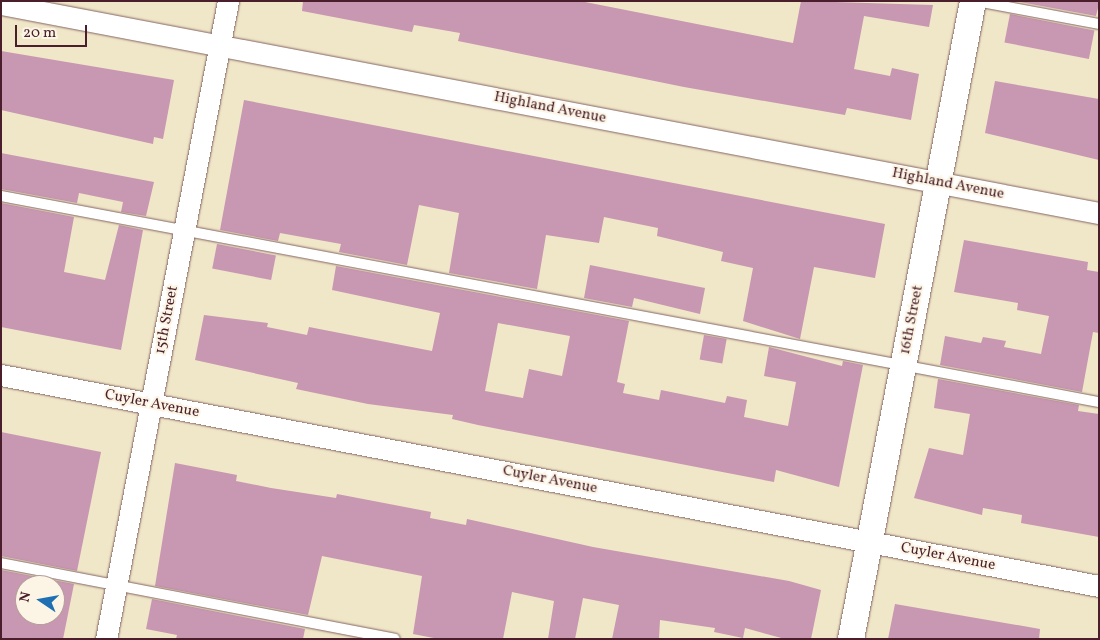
<!DOCTYPE html>
<html>
<head>
<meta charset="utf-8">
<style>
	body { margin:0 }
	#map { position:relative; width:1100px; height:640px; overflow:hidden; background:#f0e6c8; font-family:Vollkorn,serif }
	div>[style] { position:absolute }
	.building>* { inset:0; background:#c897b1; transform-origin:0 0 }
	.roads { filter:drop-shadow(0 0 1px #846562) drop-shadow(0 0 1px #846562) }
	.service>* { height:10px; margin:-5px; padding:0 5px; transform-origin:5px; border-radius:5px; background:#fff }
	.minor>* { height:21px; margin:-10.5px; padding:0 10.5px; transform-origin:10.5px; border-radius:10.5px; background:#fff }
	.tertiary>* { height:26px; margin:-13px; padding:0 13px; transform-origin:13px; border-radius:13px; background:#fff }
	span { translate:-50% -50%; white-space:nowrap; text-align:center; line-height:1.15; -webkit-text-stroke:4px #fcf5e5; paint-order:stroke }
	.street-label { font-size:15px; color:#4a1f2b }
	.frame { position:absolute; inset:0; border:2px solid #4a1f2b; pointer-events:none }
	.north { position:absolute; left:15px; top:575px; width:50px; height:50px; box-sizing:border-box; background:#fcf5e5; border:1px solid #b59f9b; border-radius:50%; rotate:282deg; font-size:14px; font-weight:700; line-height:20px; text-align:center; color:#4a1f2b }
	.north::after { content:''; display:block; margin:auto; width:18px; height:22px; background:#1f6fb2; clip-path:polygon(50% 0,100% 100%,50% 72%,0 100%) }
	.scale { position:absolute; left:15px; top:25px; width:72px; height:22px; box-sizing:border-box; border:2px solid #4a1f2b; border-top:0; padding-left:6px; font-size:15px; line-height:18px; white-space:nowrap; color:#4a1f2b; -webkit-text-stroke:4px #fcf5e5; paint-order:stroke }
</style>
</head>
<body>
<div id="map">
	<div class="building">
		<i style="clip-path:polygon(303px 1px,580px 1px,793px 43px,801px 1px,933px 5px,929px 27px,864px 16px,854px 69px,890px 76px,892px 68px,919px 74px,911px 120px,847px 108px,845px 115px,684px 87px,458px 41px,460px 33px,414px 25px,412px 32px,302px 11px)"></i>
		<i style="clip-path:polygon(1015px 1px,1099px 1px,1099px 4px,1096px 16px)"></i>
		<i style="left:1010px;top:14px;width:86px;height:29px;rotate:11deg"></i>
		<i style="clip-path:polygon(1px 51px,174px 80px,163px 139px,154px 137px,153px 144px,1px 110px)"></i>
		<i style="clip-path:polygon(995px 81px,1099px 99px,1099px 160px,985px 133px)"></i>
		<i style="clip-path:polygon(244px 100px,885px 224px,875px 278px,814px 267px,800px 339px,743px 321px,753px 268px,721px 261px,723px 252px,657px 236px,658px 228px,604px 217px,599px 243px,546px 235px,537px 289px,449px 273px,459px 213px,419px 205px,407px 265px,339px 252px,341px 244px,280px 233px,278px 241px,220px 230px)"></i>
		<i style="clip-path:polygon(1px 153px,154px 182px,146px 216px,121px 212px,123px 202px,79px 193px,77px 203px,1px 189px)"></i>
		<i style="clip-path:polygon(1px 203px,74px 217px,64px 272px,105px 280px,119px 225px,143px 230px,121px 350px,1px 327px)"></i>
		<i style="clip-path:polygon(964px 240px,1088px 262px,1087px 270px,1099px 272px,1099px 333px,1093px 332px,1082px 392px,940px 365px,945px 336px,981px 343px,983px 337px,1006px 341px,1004px 347px,1041px 354px,1049px 316px,1017px 310px,1018px 303px,954px 292px)"></i>
		<i style="left:217px;top:244px;width:60px;height:25px;rotate:11deg"></i>
		<i style="clip-path:polygon(590px 265px,705px 288px,700px 314px,634px 298px,632px 307px,584px 298px)"></i>
		<i style="clip-path:polygon(evenodd,336px 266px,629px 321px,617px 382px,625px 384px,623px 393px,659px 400px,661px 390px,725px 403px,727px 396px,747px 400px,744px 417px,788px 426px,796px 382px,764px 376px,769px 347px,842px 366px,843px 361px,863px 365px,839px 487px,776px 470px,774px 482px,478px 425px,452px 419px,453px 415px,368px 404px,296px 389px,298px 383px,195px 360px,204px 315px,268px 323px,267px 327px,307px 335px,309px 327px,432px 351px,440px 313px,332px 290px,336px 266px,498px 323px,570px 336px,562px 376px,529px 369px,523px 398px,485px 391px,498px 323px)"></i>
		<i style="left:704px;top:335px;width:23px;height:25px;rotate:10deg"></i>
		<i style="clip-path:polygon(938px 379px,1079px 405px,1078px 411px,1099px 414px,1099px 537px,1021px 523px,1022px 515px,983px 508px,982px 515px,914px 498px,929px 448px,963px 455px,970px 414px,934px 408px)"></i>
		<i style="clip-path:polygon(1px 432px,101px 452px,77px 571px,1px 556px)"></i>
		<i style="clip-path:polygon(175px 463px,237px 475px,236px 481px,271px 488px,336px 498px,337px 494px,431px 512px,430px 518px,466px 525px,467px 519px,593px 547px,789px 581px,821px 590px,811px 639px,785px 639px,745px 628px,743px 638px,714px 632px,715px 628px,660px 620px,659px 639px,612px 639px,619px 605px,583px 598px,575px 639px,548px 639px,554px 601px,512px 592px,503px 639px,439px 639px,413px 634px,422px 576px,322px 556px,308px 615px,155px 586px)"></i>
		<i style="clip-path:polygon(evenodd,1px 570px,74px 584px,63px 639px,1px 639px,1px 570px,25px 585px,55px 585px,55px 615px,25px 615px,25px 585px)"></i>
		<i style="clip-path:polygon(152px 599px,305px 629px,303px 639px,176px 639px,177px 635px,146px 629px)"></i>
		<i style="clip-path:polygon(895px 604px,1040px 629px,1039px 639px,888px 639px)"></i>
	</div>
	<div class="roads">
		<div class="service">
			<i style="left:976px;top:1px;width:125px;rotate:10.6deg"></i>
			<i style="left:1px;top:196px;width:1117px;rotate:10.63deg"></i>
			<i style="left:1px;top:563px;width:401px;rotate:10.9deg"></i>
		</div>
		<div class="minor">
			<i style="left:1px;top:4px;width:1118px;rotate:10.78deg"></i>
			<i style="left:1px;top:375px;width:1118px;rotate:10.88deg"></i>
			<i style="left:106px;top:639px;width:650px;rotate:-79.17deg"></i>
		</div>
		<div class="tertiary">
			<i style="left:851px;top:639px;width:650px;rotate:-79.17deg"></i>
		</div>
	</div>
	<div class="street-label">
		<span style="left:550px;top:108px;rotate:11deg">Highland Avenue</span>
		<span style="left:948px;top:184px;rotate:11deg">Highland Avenue</span>
		<span style="left:167px;top:320px;rotate:-79deg">15th Street</span>
		<span style="left:912px;top:320px;rotate:-79deg">16th Street</span>
		<span style="left:152px;top:404px;rotate:11deg">Cuyler Avenue</span>
		<span style="left:550px;top:480px;rotate:11deg">Cuyler Avenue</span>
		<span style="left:948px;top:557px;rotate:11deg">Cuyler Avenue</span>
	</div>
	<div class="frame"></div>
	<div class="north">N</div>
	<div class="scale">20 m</div>
</div>
</body>
</html>
